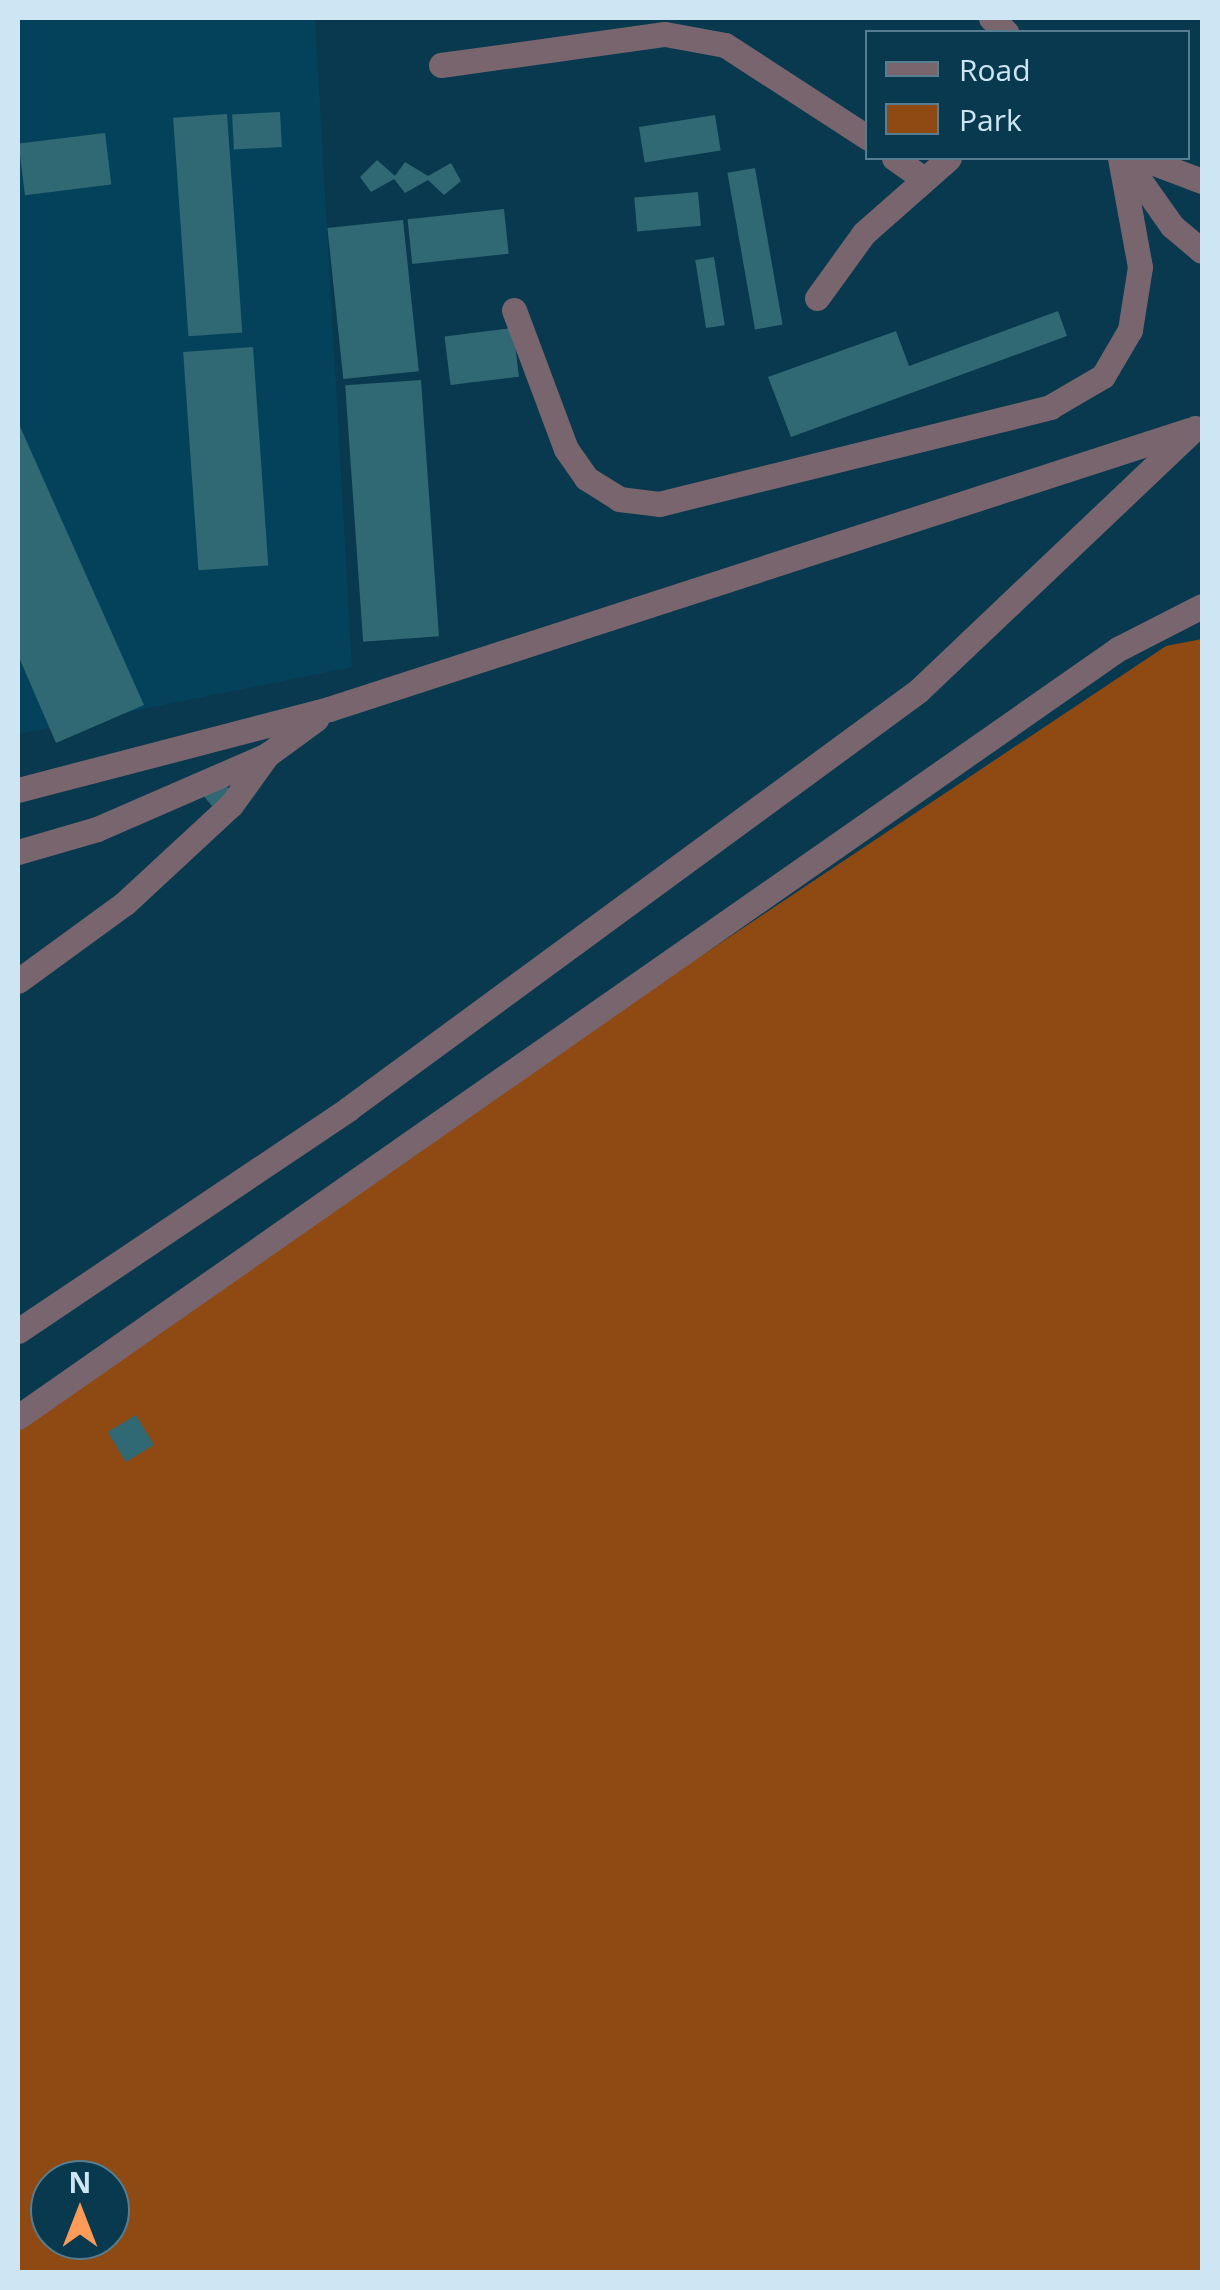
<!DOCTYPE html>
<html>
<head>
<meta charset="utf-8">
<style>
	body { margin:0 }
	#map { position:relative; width:1220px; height:2290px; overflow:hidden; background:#08394e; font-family:"Open Sans",sans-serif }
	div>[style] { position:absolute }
	.built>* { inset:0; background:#04425c }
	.green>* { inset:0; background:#8f4912 }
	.building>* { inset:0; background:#306873; transform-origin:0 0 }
	.minor>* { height:25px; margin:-12.5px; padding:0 12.5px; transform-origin:12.5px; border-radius:12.5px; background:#79656d }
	span { translate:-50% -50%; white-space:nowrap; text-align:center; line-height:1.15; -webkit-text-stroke:10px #08394e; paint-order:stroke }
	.frame { position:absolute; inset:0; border:20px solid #cee6f3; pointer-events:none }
	.legend { position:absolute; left:865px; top:30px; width:325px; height:130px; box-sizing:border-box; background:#08394e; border:2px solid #577e90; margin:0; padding:12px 18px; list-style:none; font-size:30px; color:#cee6f3 }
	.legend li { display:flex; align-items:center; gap:20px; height:50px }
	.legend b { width:50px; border:2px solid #577e90 }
	.north { position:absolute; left:30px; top:2160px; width:100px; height:100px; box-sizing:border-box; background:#08394e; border:2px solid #577e90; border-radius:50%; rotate:0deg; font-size:28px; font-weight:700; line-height:40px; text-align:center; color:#cee6f3 }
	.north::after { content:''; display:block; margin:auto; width:35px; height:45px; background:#fe9b58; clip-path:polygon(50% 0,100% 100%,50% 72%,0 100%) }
</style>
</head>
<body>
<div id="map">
	<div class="built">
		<i style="clip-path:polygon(18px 18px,315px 18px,352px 667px,18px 734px)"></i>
	</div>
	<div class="green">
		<i style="clip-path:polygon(evenodd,1202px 639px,1202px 2272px,18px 2272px,18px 1411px,1166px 646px,1202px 639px,50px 2180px,110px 2180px,110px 2240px,50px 2240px,50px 2180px)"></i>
	</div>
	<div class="building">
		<i style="left:280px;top:112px;width:35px;height:48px;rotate:87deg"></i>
		<i style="left:227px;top:114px;width:219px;height:54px;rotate:86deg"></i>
		<i style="left:715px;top:115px;width:36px;height:77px;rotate:81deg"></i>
		<i style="left:105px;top:133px;width:52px;height:87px;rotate:83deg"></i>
		<i style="clip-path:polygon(377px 160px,395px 176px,405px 162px,428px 176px,451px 163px,461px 181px,444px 195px,428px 180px,405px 193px,394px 179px,371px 192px,360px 177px)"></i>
		<i style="left:755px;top:168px;width:159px;height:28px;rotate:80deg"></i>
		<i style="left:698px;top:192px;width:34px;height:64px;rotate:85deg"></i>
		<i style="left:504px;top:209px;width:45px;height:97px;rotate:84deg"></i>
		<i style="left:403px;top:220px;width:152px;height:76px;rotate:84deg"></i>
		<i style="left:714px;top:257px;width:69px;height:19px;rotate:81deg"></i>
		<i style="clip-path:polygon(1058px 311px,1067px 336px,791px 437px,768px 377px,896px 331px,909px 366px)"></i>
		<i style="left:513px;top:328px;width:49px;height:69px;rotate:83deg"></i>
		<i style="left:253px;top:347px;width:219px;height:70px;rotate:86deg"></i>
		<i style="left:421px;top:380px;width:257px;height:76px;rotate:86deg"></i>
		<i style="clip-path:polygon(18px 422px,144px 705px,56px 743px,18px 655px)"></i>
		<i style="left:220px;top:778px;width:19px;height:24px;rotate:51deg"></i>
		<i style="left:136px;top:1415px;width:35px;height:33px;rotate:59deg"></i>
	</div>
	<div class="minor">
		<i style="left:991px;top:18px;width:21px;rotate:43deg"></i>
		<i style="left:441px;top:65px;width:226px;rotate:-7.9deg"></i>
		<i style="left:665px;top:34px;width:61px;rotate:10.4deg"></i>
		<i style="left:725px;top:45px;width:171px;rotate:33deg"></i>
		<i style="left:894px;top:158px;width:33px;rotate:35deg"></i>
		<i style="left:1124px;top:158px;width:83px;rotate:54.8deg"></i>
		<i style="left:1172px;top:226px;width:39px;rotate:40deg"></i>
		<i style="left:1141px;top:158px;width:65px;rotate:20.7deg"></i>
		<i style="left:817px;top:298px;width:80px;rotate:-54.1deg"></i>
		<i style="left:864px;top:233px;width:113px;rotate:-41.4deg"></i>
		<i style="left:514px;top:310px;width:148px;rotate:69.5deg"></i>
		<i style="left:566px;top:449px;width:35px;rotate:55deg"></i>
		<i style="left:586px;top:478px;width:39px;rotate:32deg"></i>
		<i style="left:619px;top:499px;width:40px;rotate:7.1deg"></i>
		<i style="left:659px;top:504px;width:403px;rotate:-13.9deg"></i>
		<i style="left:1050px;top:407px;width:61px;rotate:-30.3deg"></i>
		<i style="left:1103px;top:376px;width:53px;rotate:-59.6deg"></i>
		<i style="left:1130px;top:330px;width:64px;rotate:-81deg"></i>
		<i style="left:1140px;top:267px;width:111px;rotate:-100.4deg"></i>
		<i style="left:18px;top:790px;width:321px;rotate:-14.6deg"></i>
		<i style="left:329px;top:709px;width:904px;rotate:-17.97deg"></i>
		<i style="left:18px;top:852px;width:82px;rotate:-16.2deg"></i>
		<i style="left:97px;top:829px;width:185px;rotate:-23.5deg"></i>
		<i style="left:18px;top:981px;width:132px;rotate:-36.1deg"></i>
		<i style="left:125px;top:903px;width:144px;rotate:-42.8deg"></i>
		<i style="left:231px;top:805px;width:62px;rotate:-54.2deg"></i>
		<i style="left:267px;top:755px;width:61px;rotate:-36.3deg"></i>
		<i style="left:18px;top:1331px;width:398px;rotate:-33.9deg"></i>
		<i style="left:348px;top:1109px;width:707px;rotate:-36.25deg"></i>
		<i style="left:918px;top:691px;width:382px;rotate:-43.5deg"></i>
		<i style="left:18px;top:1417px;width:1342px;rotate:-34.92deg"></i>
		<i style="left:1118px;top:649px;width:94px;rotate:-27.1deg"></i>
	</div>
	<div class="frame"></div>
	<ul class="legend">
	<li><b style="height:12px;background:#79656d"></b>Road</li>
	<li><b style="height:28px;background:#8f4912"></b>Park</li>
	</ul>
	<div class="north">N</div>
</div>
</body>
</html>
